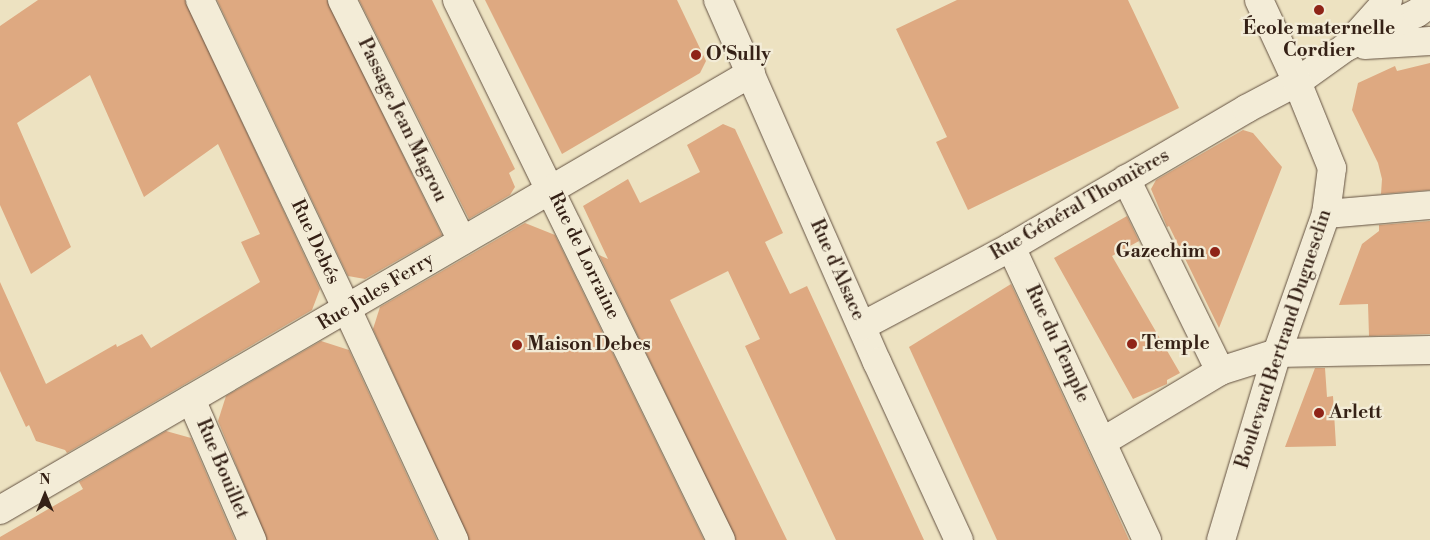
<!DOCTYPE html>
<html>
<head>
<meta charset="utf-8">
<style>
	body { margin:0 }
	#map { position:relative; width:1430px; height:540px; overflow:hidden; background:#ede2c1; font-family:"Libre Bodoni",serif }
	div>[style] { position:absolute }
	.building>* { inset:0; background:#dea981 }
	.roads { filter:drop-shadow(0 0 1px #635141) drop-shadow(0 0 1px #635141) }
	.minor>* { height:28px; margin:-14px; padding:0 14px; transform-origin:14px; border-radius:14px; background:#f3ecd7 }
	.dots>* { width:14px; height:14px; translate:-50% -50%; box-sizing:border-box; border:2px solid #f3ecd7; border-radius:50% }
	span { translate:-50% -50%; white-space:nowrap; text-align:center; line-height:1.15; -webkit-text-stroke:4.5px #f3ecd7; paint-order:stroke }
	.poi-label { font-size:19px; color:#352116; font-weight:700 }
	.left { translate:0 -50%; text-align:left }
	.right { translate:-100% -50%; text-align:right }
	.street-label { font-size:19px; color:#352116 }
	.north { position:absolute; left:20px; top:470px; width:50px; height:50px; -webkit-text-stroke:4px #f3ecd7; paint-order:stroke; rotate:0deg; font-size:14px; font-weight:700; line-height:20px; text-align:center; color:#352116 }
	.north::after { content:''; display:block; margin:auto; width:18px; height:22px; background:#352116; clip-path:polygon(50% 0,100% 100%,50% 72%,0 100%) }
</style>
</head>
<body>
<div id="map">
	<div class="building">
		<i style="clip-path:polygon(38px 0,185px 0,320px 289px,312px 310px,67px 453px,65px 450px,36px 441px,29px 425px,26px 427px,0 371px,0 282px,46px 384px,116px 344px,117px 347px,142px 334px,151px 348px,260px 282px,241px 242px,260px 234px,218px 144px,144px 197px,90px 75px,17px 123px,71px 247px,31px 274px,0 205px,0 26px)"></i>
		<i style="clip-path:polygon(217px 0,327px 0,442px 235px,365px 279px,348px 276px)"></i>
		<i style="clip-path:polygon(359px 0,432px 0,515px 169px,509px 173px,515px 187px,510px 195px,469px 219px)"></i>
		<i style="clip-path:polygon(485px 0,677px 0,706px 61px,700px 73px,562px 154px)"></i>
		<i style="clip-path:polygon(957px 0,1128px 0,1179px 108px,968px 210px,936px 142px,947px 137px,896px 29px)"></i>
		<i style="clip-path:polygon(1430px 63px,1430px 190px,1381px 194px,1382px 179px,1378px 163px,1352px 110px,1358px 83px,1395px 66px,1397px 71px)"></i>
		<i style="clip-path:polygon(723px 124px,735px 129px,783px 233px,765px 242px,790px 294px,807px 286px,924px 540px,836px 540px,745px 346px,760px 339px,728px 271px,670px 300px,787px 540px,736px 540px,599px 255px,608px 259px,583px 206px,628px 179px,640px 203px,700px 172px,687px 145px)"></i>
		<i style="clip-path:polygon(1243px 130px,1253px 133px,1282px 167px,1219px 328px,1169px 226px,1167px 227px,1151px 189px,1156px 180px)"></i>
		<i style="clip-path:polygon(1127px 216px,1139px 241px,1112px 256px,1180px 373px,1167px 380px,1167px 384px,1133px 399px,1054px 258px)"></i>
		<i style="clip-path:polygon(1430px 221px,1430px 334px,1369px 336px,1368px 304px,1339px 305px,1362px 244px,1379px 231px,1379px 225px)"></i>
		<i style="clip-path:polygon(525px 223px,555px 235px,704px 540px,469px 540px,373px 329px,380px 307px)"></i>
		<i style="clip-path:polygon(1011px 284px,1106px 489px,1129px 540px,997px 540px,909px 347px)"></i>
		<i style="clip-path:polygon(321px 341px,349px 350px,437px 540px,267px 540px,218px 421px,226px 396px)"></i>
		<i style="clip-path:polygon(1315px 368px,1325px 368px,1327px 397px,1333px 396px,1336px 446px,1285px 447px)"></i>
		<i style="clip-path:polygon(166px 431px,191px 438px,235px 540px,0 540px,0 537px,83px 489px,79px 482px)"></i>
	</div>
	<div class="roads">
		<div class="minor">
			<i style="left:200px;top:0;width:342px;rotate:64.6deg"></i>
			<i style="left:347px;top:309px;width:255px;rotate:65.1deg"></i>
			<i style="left:342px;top:0;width:269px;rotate:63.5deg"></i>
			<i style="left:457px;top:0;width:601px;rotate:63.95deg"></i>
			<i style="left:718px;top:0;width:395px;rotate:66.3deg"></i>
			<i style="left:877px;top:362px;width:196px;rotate:65.3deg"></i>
			<i style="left:1354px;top:38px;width:51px;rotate:-48.2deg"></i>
			<i style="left:1365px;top:45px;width:65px;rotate:-3.5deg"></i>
			<i style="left:1126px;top:179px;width:214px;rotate:63.9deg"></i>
			<i style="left:1326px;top:214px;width:104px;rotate:-4.9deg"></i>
			<i style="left:1011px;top:247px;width:323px;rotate:65.1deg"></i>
			<i style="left:862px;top:326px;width:169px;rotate:-27.9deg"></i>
			<i style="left:1011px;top:247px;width:273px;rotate:-30.4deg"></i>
			<i style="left:1246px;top:109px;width:58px;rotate:-27.9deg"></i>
			<i style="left:1297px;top:82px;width:60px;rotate:-35.5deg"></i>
			<i style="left:1346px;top:47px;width:79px;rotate:-25.6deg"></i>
			<i style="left:1417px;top:13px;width:16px;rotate:-35deg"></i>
			<i style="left:191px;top:399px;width:154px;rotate:66.6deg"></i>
			<i style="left:1102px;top:442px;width:138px;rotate:-31deg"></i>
			<i style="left:1220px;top:371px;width:60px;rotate:-17.5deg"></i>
			<i style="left:1277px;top:353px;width:153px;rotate:-1.1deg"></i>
			<i style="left:0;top:510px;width:869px;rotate:-30.19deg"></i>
			<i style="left:1221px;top:540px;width:195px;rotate:-73.3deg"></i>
			<i style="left:1277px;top:353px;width:147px;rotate:-70.6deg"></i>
			<i style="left:1326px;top:214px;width:46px;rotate:-82.6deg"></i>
			<i style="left:1332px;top:168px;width:93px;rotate:-112.1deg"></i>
			<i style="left:1297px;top:82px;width:90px;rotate:-114.9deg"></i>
		</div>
	</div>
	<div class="dots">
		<i style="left:1319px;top:10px;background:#8f2418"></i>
		<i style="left:696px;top:55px;background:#8f2418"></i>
		<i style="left:1215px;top:252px;background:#8f2418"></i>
		<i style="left:1132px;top:344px;background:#8f2418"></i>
		<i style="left:517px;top:345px;background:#8f2418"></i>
		<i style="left:1319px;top:413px;background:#8f2418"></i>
	</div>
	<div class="poi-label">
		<span style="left:1319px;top:40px">École maternelle<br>Cordier</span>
		<span class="left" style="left:706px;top:55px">O'Sully</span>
		<span class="right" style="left:1205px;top:252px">Gazechim</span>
		<span class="left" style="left:1142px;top:344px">Temple</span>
		<span class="left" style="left:527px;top:345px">Maison Debes</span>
		<span class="left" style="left:1329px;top:413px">Arlett</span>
	</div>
	<div class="street-label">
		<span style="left:402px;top:120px;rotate:64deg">Passage Jean Magrou</span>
		<span style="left:1080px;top:205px;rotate:-30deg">Rue Général Thomières</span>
		<span style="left:315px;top:242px;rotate:65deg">Rue Debés</span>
		<span style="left:584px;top:256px;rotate:64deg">Rue de Lorraine</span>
		<span style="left:837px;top:270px;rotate:66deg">Rue d'Alsace</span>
		<span style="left:376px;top:292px;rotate:-31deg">Rue Jules Ferry</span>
		<span style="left:1284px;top:339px;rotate:-72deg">Boulevard Bertrand Duguesclin</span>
		<span style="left:1057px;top:344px;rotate:65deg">Rue du Temple</span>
		<span style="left:222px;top:469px;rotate:67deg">Rue Bouillet</span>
	</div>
	<div class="north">N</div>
</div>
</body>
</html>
